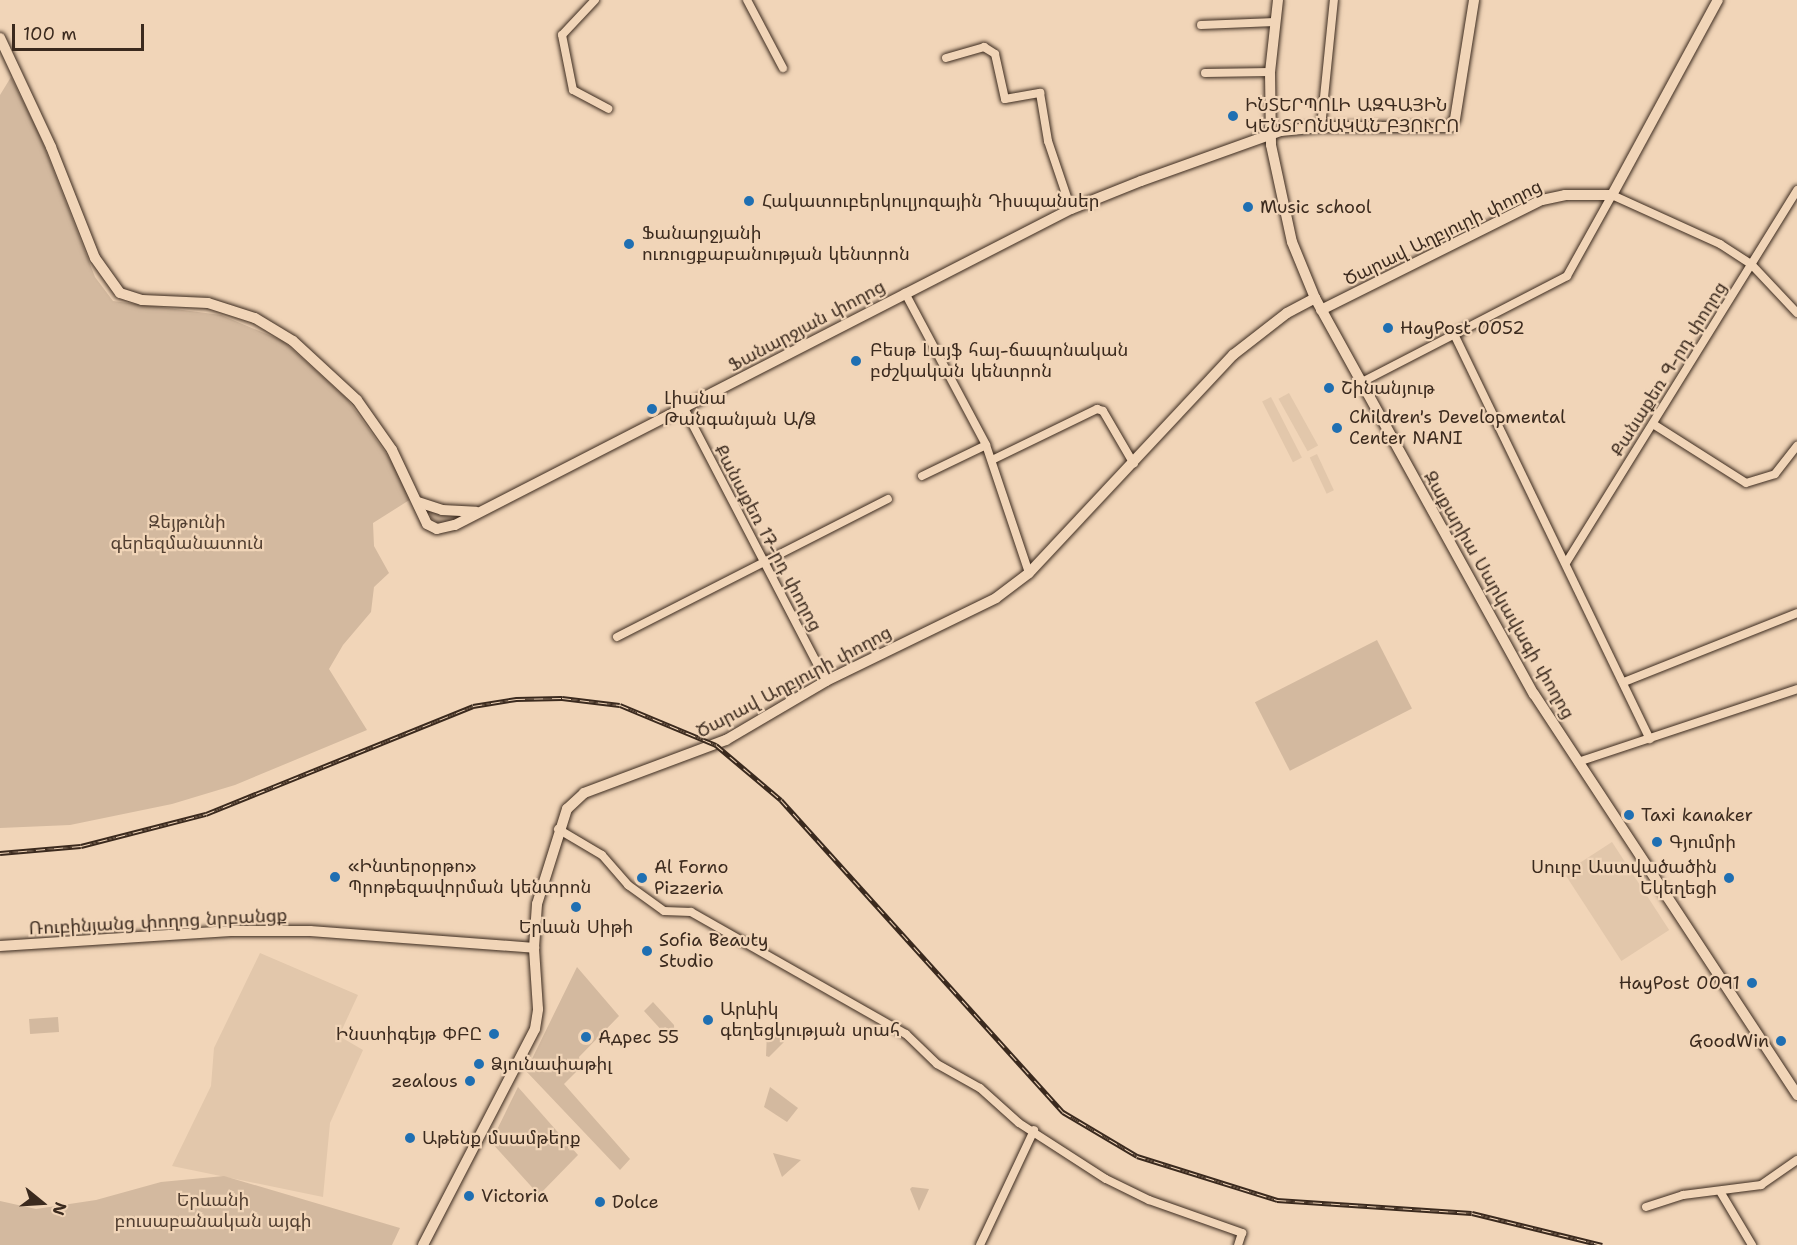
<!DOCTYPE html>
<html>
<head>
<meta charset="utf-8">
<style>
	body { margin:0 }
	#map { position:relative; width:1797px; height:1245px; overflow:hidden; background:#f1d5b8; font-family:"Shantell Sans","Noto Sans Armenian",sans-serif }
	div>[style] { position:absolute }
	.built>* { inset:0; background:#e2c7ab; transform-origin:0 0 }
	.green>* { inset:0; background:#d3b99f; transform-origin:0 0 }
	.roads { filter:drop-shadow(0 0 2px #3b2a1e) drop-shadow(0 0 2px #3b2a1e) }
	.street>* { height:8px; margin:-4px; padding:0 4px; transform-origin:4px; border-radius:4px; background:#f1d5b8 }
	.secondary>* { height:10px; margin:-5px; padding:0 5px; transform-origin:5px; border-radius:5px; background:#f1d5b8 }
	.rail>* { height:5px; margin-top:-2.5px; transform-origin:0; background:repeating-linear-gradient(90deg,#f1d5b8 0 9px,#3b2a1e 0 18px); box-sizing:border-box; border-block:2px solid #3b2a1e }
	.dots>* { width:16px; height:16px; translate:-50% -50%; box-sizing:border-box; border:3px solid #f1d5b8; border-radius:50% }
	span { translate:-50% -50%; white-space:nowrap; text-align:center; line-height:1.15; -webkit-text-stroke:4.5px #f1d5b8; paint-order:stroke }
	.poi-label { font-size:18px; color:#3b2a1e }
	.left { translate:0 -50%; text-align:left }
	.right { translate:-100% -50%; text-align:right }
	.street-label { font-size:18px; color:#3b2a1e }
	.park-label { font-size:18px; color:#523f31 }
	.north { position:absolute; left:12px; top:1173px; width:60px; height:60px; -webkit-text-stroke:4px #f1d5b8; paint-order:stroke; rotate:108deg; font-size:16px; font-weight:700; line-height:24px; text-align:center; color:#3b2a1e }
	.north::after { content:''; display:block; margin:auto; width:21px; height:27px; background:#3b2a1e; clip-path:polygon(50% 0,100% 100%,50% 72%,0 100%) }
	.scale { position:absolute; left:12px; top:24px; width:132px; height:27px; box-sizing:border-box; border:3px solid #3b2a1e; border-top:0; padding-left:8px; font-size:18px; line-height:21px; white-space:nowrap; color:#3b2a1e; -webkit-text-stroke:4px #f1d5b8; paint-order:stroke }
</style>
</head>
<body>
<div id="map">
	<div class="built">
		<i style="left:1289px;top:393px;width:60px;height:12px;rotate:61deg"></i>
		<i style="left:1271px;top:397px;width:68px;height:10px;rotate:63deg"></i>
		<i style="left:1317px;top:454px;width:40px;height:8px;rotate:65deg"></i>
		<i style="left:1612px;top:842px;width:105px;height:57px;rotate:57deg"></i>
		<i style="clip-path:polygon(260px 953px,358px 995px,339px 1036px,363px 1050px,330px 1123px,323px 1197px,172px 1166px,211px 1086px,214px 1048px)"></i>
	</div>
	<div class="green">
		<i style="clip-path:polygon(11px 77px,40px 136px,95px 277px,113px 301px,221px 315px,283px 341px,347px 399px,390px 459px,411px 499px,373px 523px,374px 546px,389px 573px,374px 587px,371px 612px,343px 645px,329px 669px,367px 730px,235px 785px,172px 804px,70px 825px,0 828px,0 95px)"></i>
		<i style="clip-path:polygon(431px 512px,457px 516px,457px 520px,440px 525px,430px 517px)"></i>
		<i style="left:1377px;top:640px;width:77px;height:137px;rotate:63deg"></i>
		<i style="clip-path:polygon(577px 967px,619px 1016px,579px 1057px,581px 1067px,564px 1084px,630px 1159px,620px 1170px,526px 1071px)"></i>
		<i style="clip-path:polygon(653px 1002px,674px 1025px,675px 1045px,644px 1011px)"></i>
		<i style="left:58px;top:1017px;width:15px;height:29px;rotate:86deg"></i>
		<i style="clip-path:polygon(767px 1032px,786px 1040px,769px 1057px,766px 1056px)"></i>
		<i style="clip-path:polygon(518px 1087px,578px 1155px,539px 1195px,491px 1142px)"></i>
		<i style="clip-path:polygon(770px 1087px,798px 1108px,787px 1122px,764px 1107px)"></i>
		<i style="clip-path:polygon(773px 1153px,801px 1160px,782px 1177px)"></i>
		<i style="clip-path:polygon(224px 1176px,400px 1228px,392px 1245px,0 1245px,0 1201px,36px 1209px,96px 1200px,161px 1182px)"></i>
		<i style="clip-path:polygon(912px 1187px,929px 1189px,919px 1211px,910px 1189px)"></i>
	</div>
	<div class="roads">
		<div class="street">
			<i style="left:595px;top:0;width:48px;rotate:133.3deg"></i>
			<i style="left:562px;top:35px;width:56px;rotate:78.7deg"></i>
			<i style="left:573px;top:90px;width:40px;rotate:28deg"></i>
			<i style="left:747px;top:0;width:77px;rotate:62.1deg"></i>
			<i style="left:1201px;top:25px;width:74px;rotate:-2.3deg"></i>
			<i style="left:946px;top:58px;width:40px;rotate:-16deg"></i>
			<i style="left:984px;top:47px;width:13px;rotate:32deg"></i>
			<i style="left:995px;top:54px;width:46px;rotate:77.5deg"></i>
			<i style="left:1005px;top:99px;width:36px;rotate:-10deg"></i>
			<i style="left:1040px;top:93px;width:49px;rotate:80.5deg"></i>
			<i style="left:1048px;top:141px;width:72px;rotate:71.3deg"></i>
			<i style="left:1205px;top:73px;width:65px;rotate:-0.9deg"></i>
			<i style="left:1321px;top:127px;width:128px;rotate:-84.2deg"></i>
			<i style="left:905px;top:293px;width:172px;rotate:61.9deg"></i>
			<i style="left:986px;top:445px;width:135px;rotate:71.4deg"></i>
			<i style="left:1454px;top:334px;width:450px;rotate:64.2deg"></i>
			<i style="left:1360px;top:383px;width:233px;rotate:-27.3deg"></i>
			<i style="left:1567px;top:276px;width:93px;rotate:-60.9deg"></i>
			<i style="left:1612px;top:195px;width:119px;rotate:24.4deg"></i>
			<i style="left:1720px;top:244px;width:37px;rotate:33deg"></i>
			<i style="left:1751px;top:264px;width:67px;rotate:46.8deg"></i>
			<i style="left:684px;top:408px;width:308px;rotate:62.5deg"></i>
			<i style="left:1653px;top:424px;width:110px;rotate:32.4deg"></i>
			<i style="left:1746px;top:483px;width:30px;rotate:-17deg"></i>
			<i style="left:1775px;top:474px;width:36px;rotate:-52deg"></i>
			<i style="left:992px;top:460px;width:117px;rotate:-25.9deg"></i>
			<i style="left:1097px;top:409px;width:6px;rotate:18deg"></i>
			<i style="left:1103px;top:411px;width:61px;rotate:59.7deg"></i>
			<i style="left:922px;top:476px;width:71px;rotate:-25.8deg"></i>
			<i style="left:1566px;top:563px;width:439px;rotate:-58.2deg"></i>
			<i style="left:617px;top:637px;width:304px;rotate:-27deg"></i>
			<i style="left:1624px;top:682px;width:186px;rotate:-21.7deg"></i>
			<i style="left:1578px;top:762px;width:231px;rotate:-18.4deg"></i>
			<i style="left:558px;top:829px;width:51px;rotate:30.6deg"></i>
			<i style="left:602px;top:855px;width:40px;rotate:49deg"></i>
			<i style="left:628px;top:885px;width:44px;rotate:35.8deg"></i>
			<i style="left:664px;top:911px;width:27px;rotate:2deg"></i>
			<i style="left:691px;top:912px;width:247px;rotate:29.6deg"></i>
			<i style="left:906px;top:1034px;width:43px;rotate:44.1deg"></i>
			<i style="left:937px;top:1064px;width:49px;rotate:29.2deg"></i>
			<i style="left:980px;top:1088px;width:52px;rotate:41.9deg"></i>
			<i style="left:1019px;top:1123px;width:103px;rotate:32.8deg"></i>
			<i style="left:1106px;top:1179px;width:48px;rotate:26deg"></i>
			<i style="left:1149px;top:1200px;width:99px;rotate:19.5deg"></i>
			<i style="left:1242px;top:1233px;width:13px;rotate:108deg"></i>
			<i style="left:1721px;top:1193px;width:61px;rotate:59.2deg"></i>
			<i style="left:1646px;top:1207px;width:39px;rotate:-18deg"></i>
			<i style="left:1683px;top:1195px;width:79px;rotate:-7.3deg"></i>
			<i style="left:1761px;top:1185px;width:44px;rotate:-34.8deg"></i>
			<i style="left:980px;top:1245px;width:127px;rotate:-64.8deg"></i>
		</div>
		<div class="secondary">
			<i style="left:1278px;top:0;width:72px;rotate:96.3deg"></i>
			<i style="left:1270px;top:72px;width:73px;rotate:89.2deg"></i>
			<i style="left:1271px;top:145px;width:99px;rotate:77.8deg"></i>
			<i style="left:1292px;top:242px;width:61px;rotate:67.7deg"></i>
			<i style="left:1315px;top:298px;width:453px;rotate:61.1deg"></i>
			<i style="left:1534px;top:694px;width:480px;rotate:56.7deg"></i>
			<i style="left:0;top:38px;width:120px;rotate:64.9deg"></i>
			<i style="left:51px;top:147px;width:119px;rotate:68.4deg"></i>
			<i style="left:95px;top:258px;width:43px;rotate:54.5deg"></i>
			<i style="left:120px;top:293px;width:23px;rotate:18deg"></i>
			<i style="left:142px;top:300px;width:66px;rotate:2.6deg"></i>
			<i style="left:208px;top:303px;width:49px;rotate:17.7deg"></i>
			<i style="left:255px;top:318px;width:44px;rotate:31.2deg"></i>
			<i style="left:293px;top:341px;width:87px;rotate:42.7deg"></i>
			<i style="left:357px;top:400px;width:61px;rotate:55deg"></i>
			<i style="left:392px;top:450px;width:82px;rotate:64.7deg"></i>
			<i style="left:427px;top:524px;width:11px;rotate:27deg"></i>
			<i style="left:437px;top:529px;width:18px;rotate:-13deg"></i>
			<i style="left:455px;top:525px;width:692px;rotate:-27.16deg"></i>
			<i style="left:1071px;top:209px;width:75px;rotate:-21.8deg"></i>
			<i style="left:1141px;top:181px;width:149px;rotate:-19.7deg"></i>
			<i style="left:1281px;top:131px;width:40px;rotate:-5.7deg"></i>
			<i style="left:1321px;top:127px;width:129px"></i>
			<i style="left:1450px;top:127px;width:9px;rotate:-58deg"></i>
			<i style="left:1455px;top:119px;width:121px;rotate:-80.9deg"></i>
			<i style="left:1321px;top:310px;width:247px;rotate:-26.5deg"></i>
			<i style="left:1542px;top:200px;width:24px;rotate:-12deg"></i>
			<i style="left:1565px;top:195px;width:47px"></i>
			<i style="left:1612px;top:195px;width:222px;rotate:-61.5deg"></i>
			<i style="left:418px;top:502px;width:25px;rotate:18deg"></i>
			<i style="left:442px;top:510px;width:34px;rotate:3deg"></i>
			<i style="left:0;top:946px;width:231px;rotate:-3.7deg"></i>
			<i style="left:231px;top:931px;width:79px"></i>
			<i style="left:310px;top:931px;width:225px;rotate:4.3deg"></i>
			<i style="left:423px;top:1245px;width:243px;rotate:-62.6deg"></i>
			<i style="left:535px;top:1029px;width:20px;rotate:-81deg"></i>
			<i style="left:538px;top:1009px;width:61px;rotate:-93.8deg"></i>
			<i style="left:534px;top:948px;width:44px;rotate:-86.1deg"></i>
			<i style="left:537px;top:904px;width:100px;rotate:-72.5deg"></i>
			<i style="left:567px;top:809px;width:23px;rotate:-43deg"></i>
			<i style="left:584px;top:793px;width:152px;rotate:-20.5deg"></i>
			<i style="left:726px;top:740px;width:116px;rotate:-30.5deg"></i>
			<i style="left:826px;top:681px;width:189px;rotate:-26deg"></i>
			<i style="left:996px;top:598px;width:41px;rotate:-37.1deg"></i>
			<i style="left:1029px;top:573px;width:299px;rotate:-46.9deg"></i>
			<i style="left:1233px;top:355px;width:68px;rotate:-37.9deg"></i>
			<i style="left:1287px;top:313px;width:32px;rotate:-28deg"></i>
		</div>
	</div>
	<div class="rail">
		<i style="left:0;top:853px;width:81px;rotate:-4.9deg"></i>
		<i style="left:81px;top:846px;width:129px;rotate:-14.4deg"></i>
		<i style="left:206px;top:814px;width:288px;rotate:-22deg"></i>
		<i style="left:473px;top:706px;width:44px;rotate:-9.2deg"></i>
		<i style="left:516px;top:699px;width:46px;rotate:-1.2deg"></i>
		<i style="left:562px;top:698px;width:58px;rotate:6.9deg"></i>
		<i style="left:620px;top:705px;width:104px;rotate:22.6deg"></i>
		<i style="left:716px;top:745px;width:85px;rotate:40.2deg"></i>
		<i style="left:781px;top:800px;width:421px;rotate:47.9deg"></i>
		<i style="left:1063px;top:1112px;width:86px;rotate:30.7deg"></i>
		<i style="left:1137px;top:1156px;width:147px;rotate:17.4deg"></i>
		<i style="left:1277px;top:1200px;width:195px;rotate:3.8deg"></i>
		<i style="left:1472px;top:1213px;width:134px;rotate:13.8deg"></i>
	</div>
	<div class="dots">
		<i style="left:1233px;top:116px;background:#1f6fb2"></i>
		<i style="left:749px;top:201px;background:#1f6fb2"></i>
		<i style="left:1248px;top:207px;background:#1f6fb2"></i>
		<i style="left:629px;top:244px;background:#1f6fb2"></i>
		<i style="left:1388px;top:328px;background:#1f6fb2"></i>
		<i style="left:856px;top:361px;background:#1f6fb2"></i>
		<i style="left:1329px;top:388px;background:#1f6fb2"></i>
		<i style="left:652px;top:409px;background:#1f6fb2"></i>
		<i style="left:1337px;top:428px;background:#1f6fb2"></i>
		<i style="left:1629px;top:815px;background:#1f6fb2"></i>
		<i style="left:1657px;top:842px;background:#1f6fb2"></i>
		<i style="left:335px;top:877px;background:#1f6fb2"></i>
		<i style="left:642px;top:878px;background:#1f6fb2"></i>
		<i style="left:1729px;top:878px;background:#1f6fb2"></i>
		<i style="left:576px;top:907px;background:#1f6fb2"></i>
		<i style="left:647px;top:951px;background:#1f6fb2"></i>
		<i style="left:1752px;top:983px;background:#1f6fb2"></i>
		<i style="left:708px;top:1020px;background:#1f6fb2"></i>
		<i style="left:494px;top:1034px;background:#1f6fb2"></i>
		<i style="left:586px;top:1037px;background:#1f6fb2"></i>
		<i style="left:1781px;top:1041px;background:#1f6fb2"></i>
		<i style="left:479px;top:1064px;background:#1f6fb2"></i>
		<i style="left:470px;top:1081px;background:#1f6fb2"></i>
		<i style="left:410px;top:1138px;background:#1f6fb2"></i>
		<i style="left:469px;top:1196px;background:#1f6fb2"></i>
		<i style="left:600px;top:1202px;background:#1f6fb2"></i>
	</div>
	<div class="poi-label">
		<span class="left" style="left:1245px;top:116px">ԻՆՏԵՐՊՈԼԻ ԱԶԳԱՅԻՆ<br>ԿԵՆՏՐՈՆԱԿԱՆ ԲՅՈՒՐՈ</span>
		<span class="left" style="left:762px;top:201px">Հակատուբերկուլյոզային Դիսպանսեր</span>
		<span class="left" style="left:1260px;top:207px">Music school</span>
		<span class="left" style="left:642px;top:244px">Ֆանարջյանի<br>ուռուցքաբանության կենտրոն</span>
		<span class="left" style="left:1400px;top:328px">HayPost 0052</span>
		<span class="left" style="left:870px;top:361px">Բեսթ Լայֆ հայ-ճապոնական<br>բժշկական կենտրոն</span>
		<span class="left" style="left:1341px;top:388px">Շինանյութ</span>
		<span class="left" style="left:664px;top:409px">Լիանա<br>Թանգանյան Ա/Ձ</span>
		<span class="left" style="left:1349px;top:428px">Children's Developmental<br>Center NANI</span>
		<span class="left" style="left:1641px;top:815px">Taxi kanaker</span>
		<span class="left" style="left:1669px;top:842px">Գյումրի</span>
		<span class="left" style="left:348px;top:877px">«Ինտերօրթո»<br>Պրոթեզավորման կենտրոն</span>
		<span class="left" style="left:654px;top:878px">Al Forno<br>Pizzeria</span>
		<span class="right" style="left:1717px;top:878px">Սուրբ Աստվածածին<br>Եկեղեցի</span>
		<span style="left:576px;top:927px">Երևան Սիթի</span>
		<span class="left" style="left:659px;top:951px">Sofia Beauty<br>Studio</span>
		<span class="right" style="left:1740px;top:983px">HayPost 0091</span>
		<span class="left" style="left:720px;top:1020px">Արևիկ<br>գեղեցկության սրահ</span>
		<span class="right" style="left:482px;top:1034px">Ինստիգեյթ ՓԲԸ</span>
		<span class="left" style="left:598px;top:1037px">Адрес 55</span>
		<span class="right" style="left:1769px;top:1041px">GoodWin</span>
		<span class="left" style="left:491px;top:1064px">Ձյունափաթիլ</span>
		<span class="right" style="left:458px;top:1081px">zealous</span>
		<span class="left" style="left:422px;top:1138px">Աթենք մսամթերք</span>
		<span class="left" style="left:481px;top:1196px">Victoria</span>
		<span class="left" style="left:612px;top:1202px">Dolce</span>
	</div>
	<div class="street-label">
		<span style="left:1443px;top:233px;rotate:-26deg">Ծարավ Աղբյուրի փողոց</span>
		<span style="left:807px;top:326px;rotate:-28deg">Ֆանարջյան փողոց</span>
		<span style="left:1669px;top:369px;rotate:-58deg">Քանաքեռ 9-րդ փողոց</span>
		<span style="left:768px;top:538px;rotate:62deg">Քանաքեռ 17-րդ փողոց</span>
		<span style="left:1499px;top:595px;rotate:60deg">Զաքարիա Սարկավագի փողոց</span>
		<span style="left:794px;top:682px;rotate:-28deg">Ծարավ Աղբյուրի փողոց</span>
		<span style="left:158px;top:922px;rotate:-3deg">Ռուբինյանց փողոց նրբանցք</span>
	</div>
	<div class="park-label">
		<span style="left:187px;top:533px">Զեյթունի<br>գերեզմանատուն</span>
		<span style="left:213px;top:1211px">Երևանի<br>բուսաբանական այգի</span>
	</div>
	<div class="north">N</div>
	<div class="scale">100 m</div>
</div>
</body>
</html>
